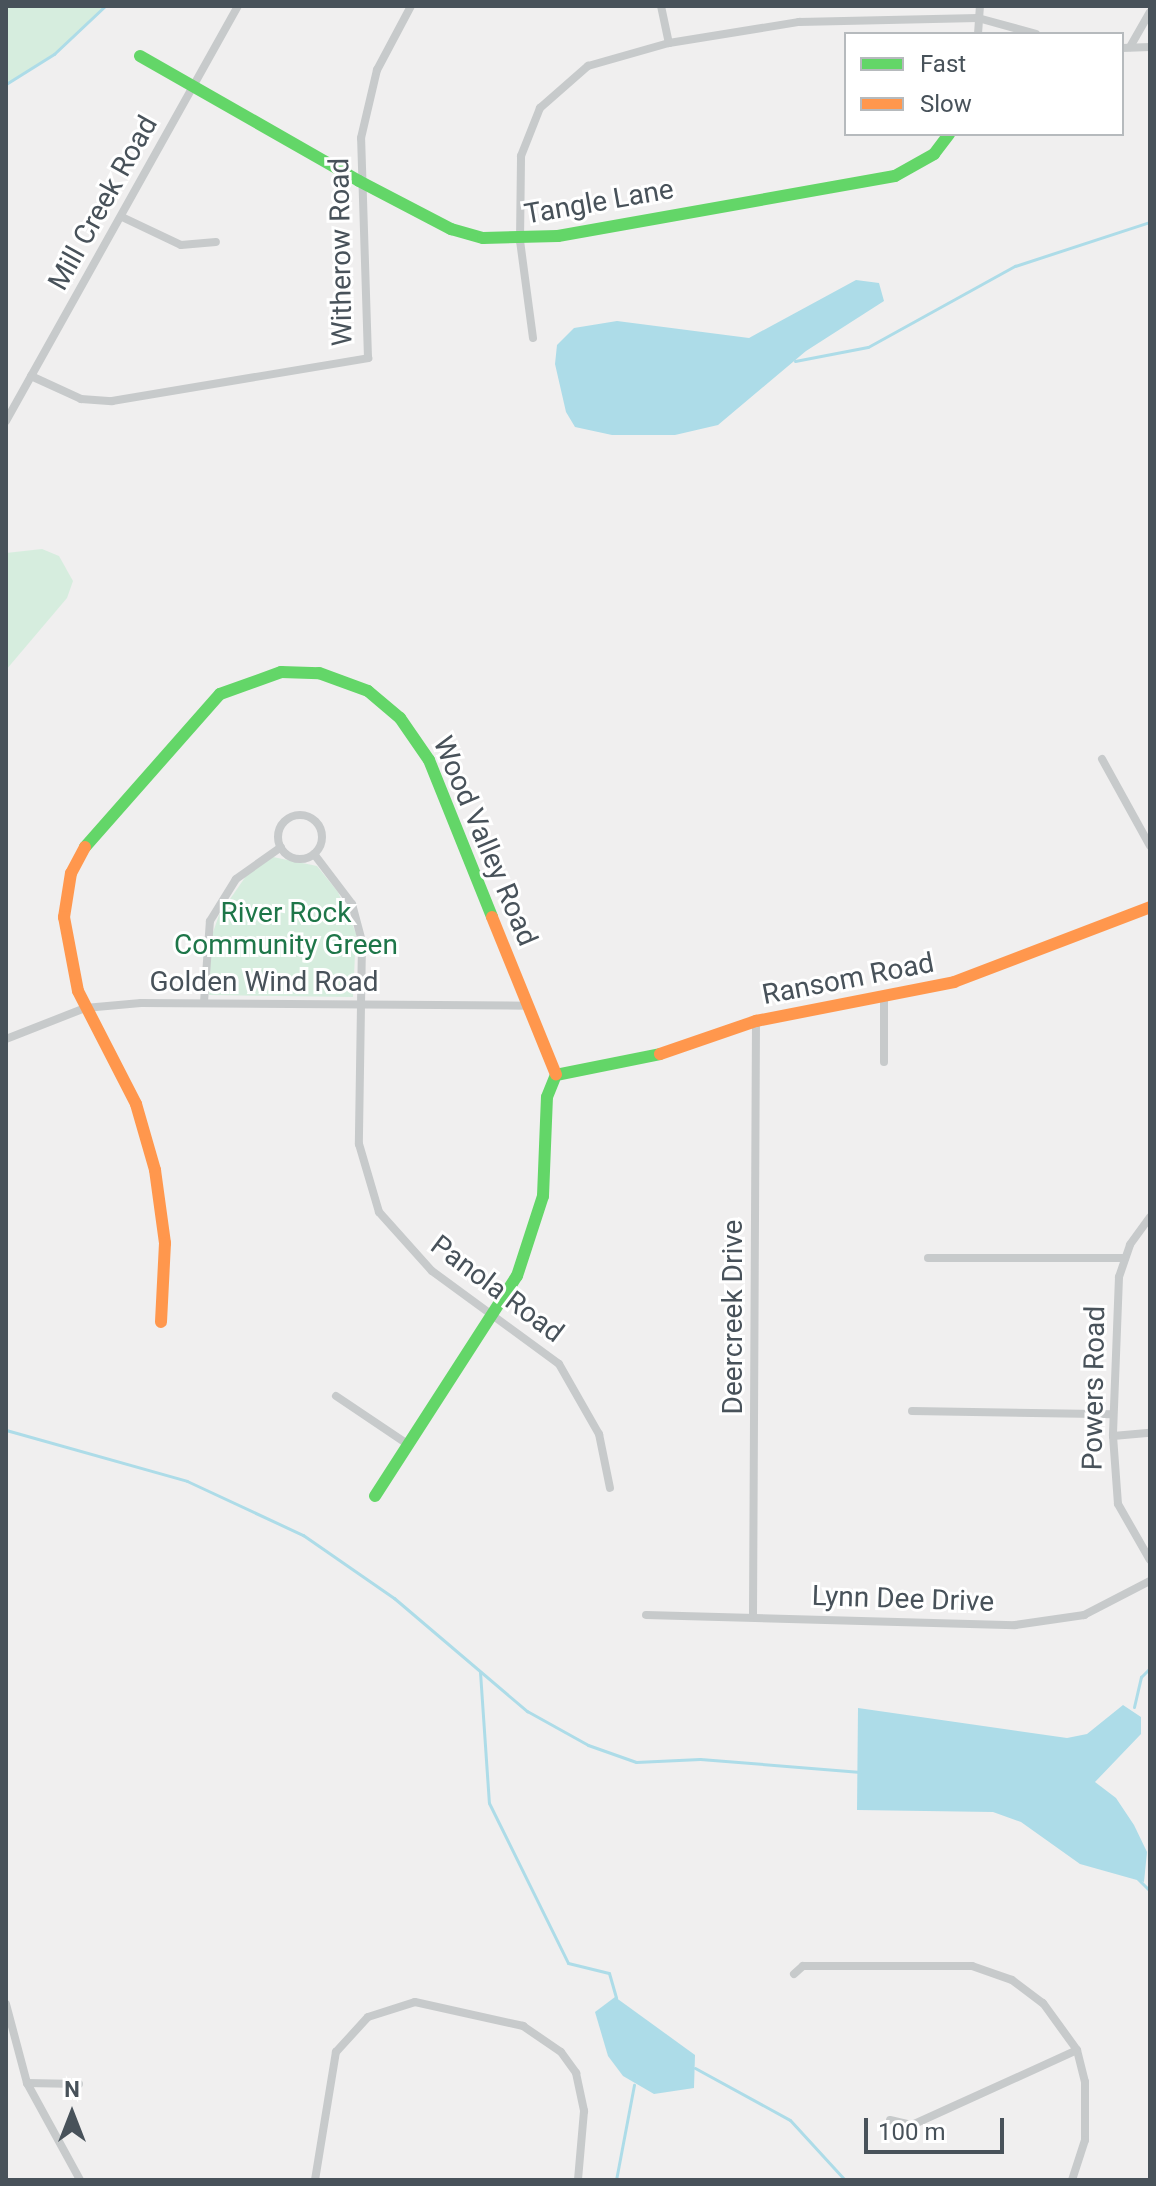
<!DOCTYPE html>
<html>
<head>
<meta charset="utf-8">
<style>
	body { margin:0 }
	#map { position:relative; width:1156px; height:2186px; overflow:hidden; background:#f0efef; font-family:Roboto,sans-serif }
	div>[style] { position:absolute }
	.green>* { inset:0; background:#d6edde }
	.water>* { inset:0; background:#addce8 }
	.stream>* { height:3px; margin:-1.5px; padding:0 1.5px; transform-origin:1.5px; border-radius:1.5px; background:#addce8 }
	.street>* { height:8px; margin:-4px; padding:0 4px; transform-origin:4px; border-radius:4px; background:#c7cacb }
	.street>.ring { margin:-4px; padding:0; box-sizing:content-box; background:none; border:8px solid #c7cacb; border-radius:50% }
	.fast>* { height:12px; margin:-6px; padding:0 6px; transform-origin:6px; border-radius:6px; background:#63d668 }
	.slow>* { height:12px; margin:-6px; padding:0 6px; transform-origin:6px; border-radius:6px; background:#ff974d }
	span { translate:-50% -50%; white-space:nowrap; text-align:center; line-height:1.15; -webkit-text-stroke:6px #fff; paint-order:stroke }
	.street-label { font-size:28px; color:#48525a }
	.park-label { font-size:28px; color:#1e7649 }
	.frame { position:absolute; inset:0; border:8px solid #48525a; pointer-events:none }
	.legend { position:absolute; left:844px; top:32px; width:280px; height:104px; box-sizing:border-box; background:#fff; border:2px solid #b6babd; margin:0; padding:10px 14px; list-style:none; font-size:24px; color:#48525a }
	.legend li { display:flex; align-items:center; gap:16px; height:40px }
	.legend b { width:40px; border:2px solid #b6babd }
	.north { position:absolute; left:32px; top:2074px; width:80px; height:80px; -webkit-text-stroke:6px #fff; paint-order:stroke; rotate:0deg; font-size:22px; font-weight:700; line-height:32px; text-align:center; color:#48525a }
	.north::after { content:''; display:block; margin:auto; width:28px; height:36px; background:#48525a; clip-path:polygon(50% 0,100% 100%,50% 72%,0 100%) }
	.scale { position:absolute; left:864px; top:2118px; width:140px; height:36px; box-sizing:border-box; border:4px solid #48525a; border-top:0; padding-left:10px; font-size:24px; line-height:28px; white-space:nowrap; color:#48525a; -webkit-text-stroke:6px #fff; paint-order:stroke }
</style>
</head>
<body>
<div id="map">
	<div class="green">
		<i style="clip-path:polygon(6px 6px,105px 6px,54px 54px,6px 84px)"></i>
		<i style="clip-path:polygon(42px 549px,59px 556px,73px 581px,67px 598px,6px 670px,6px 553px)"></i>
		<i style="clip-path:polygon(273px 857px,317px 866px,338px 892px,356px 933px,353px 997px,209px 995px,211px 938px,219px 915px,246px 876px)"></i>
	</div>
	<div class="water">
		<i style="clip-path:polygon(856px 280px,879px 283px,884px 301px,806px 351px,718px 425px,675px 435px,612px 435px,575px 427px,566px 412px,555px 364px,557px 345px,574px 328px,617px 321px,749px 338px)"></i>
		<i style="clip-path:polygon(1123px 1705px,1141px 1717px,1141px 1734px,1095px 1782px,1116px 1798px,1134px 1825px,1147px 1852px,1144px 1882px,1080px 1864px,1021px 1822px,993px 1812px,857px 1810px,858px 1708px,1067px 1738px,1087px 1734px)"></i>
		<i style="clip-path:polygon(615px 1997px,695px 2055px,694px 2088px,654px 2094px,623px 2076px,608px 2056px,595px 2012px)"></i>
	</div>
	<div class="stream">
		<i style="left:6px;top:84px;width:57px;rotate:-32deg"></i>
		<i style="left:54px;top:54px;width:70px;rotate:-43.3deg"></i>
		<i style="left:795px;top:361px;width:74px;rotate:-10.9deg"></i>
		<i style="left:868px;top:347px;width:168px;rotate:-28.9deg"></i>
		<i style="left:1015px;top:266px;width:142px;rotate:-18.1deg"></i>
		<i style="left:6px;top:1430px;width:188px;rotate:15.7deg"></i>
		<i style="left:187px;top:1481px;width:128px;rotate:25deg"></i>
		<i style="left:303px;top:1535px;width:111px;rotate:34.7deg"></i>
		<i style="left:394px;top:1598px;width:175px;rotate:40.4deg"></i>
		<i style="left:527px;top:1711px;width:70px;rotate:29.1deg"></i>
		<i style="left:588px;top:1745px;width:51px;rotate:19.5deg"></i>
		<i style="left:636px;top:1762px;width:64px;rotate:-2.7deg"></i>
		<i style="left:700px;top:1759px;width:161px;rotate:4.6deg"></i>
		<i style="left:480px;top:1672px;width:131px;rotate:86.1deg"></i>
		<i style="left:489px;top:1803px;width:178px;rotate:63.7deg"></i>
		<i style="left:568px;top:1963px;width:42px;rotate:13.7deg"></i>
		<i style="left:609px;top:1973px;width:26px;rotate:74deg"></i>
		<i style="left:1134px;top:1707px;width:31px;rotate:-77deg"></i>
		<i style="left:1141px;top:1677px;width:13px;rotate:-45deg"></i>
		<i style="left:1138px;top:1879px;width:17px;rotate:45deg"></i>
		<i style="left:695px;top:2068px;width:108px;rotate:28.7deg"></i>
		<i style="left:790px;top:2120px;width:81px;rotate:47.5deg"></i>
		<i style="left:616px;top:2180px;width:97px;rotate:-79.3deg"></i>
	</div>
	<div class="street">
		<i style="left:661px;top:6px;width:38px;rotate:78deg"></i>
		<i style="left:978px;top:34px;width:28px;rotate:-86deg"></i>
		<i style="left:1130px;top:47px;width:40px;rotate:-60.3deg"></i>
		<i style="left:1122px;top:48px;width:28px;rotate:-2deg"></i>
		<i style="left:122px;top:217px;width:65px;rotate:25.4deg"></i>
		<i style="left:181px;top:245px;width:35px;rotate:-5deg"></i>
		<i style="left:533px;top:338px;width:98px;rotate:-97.6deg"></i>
		<i style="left:520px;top:241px;width:85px;rotate:-89.3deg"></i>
		<i style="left:521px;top:156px;width:52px;rotate:-68.4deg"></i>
		<i style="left:540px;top:108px;width:64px;rotate:-41.2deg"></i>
		<i style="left:588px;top:66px;width:84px;rotate:-15.9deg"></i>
		<i style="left:669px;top:43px;width:132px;rotate:-9.2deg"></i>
		<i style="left:799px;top:22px;width:179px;rotate:-1.3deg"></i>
		<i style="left:978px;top:18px;width:60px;rotate:15.4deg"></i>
		<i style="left:31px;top:376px;width:55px;rotate:24.7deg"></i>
		<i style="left:81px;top:399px;width:31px;rotate:4deg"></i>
		<i style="left:112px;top:401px;width:260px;rotate:-9.5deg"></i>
		<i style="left:368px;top:358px;width:220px;rotate:-91.8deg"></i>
		<i style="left:361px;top:138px;width:70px;rotate:-76.8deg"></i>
		<i style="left:377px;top:70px;width:72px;rotate:-62deg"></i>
		<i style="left:6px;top:421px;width:475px;rotate:-60.8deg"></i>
		<i style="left:1102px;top:759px;width:99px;rotate:61.1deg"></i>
		<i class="ring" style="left:278px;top:815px;width:36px;height:36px"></i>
		<i style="left:314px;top:854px;width:63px;rotate:52.8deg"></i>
		<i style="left:352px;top:904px;width:39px;rotate:75deg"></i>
		<i style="left:362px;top:942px;width:202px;rotate:90.9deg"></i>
		<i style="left:359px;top:1144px;width:71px;rotate:73.6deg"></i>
		<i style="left:379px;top:1212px;width:79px;rotate:48.1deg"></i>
		<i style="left:432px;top:1271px;width:157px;rotate:36.2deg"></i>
		<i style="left:559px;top:1364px;width:81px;rotate:60.3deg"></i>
		<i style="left:599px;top:1434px;width:55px;rotate:78.5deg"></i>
		<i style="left:884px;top:997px;width:65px;rotate:90deg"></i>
		<i style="left:204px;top:1002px;width:81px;rotate:-85.8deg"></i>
		<i style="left:210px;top:921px;width:49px;rotate:-58.2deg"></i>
		<i style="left:236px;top:879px;width:55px;rotate:-35.4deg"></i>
		<i style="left:6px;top:1039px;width:85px;rotate:-21.4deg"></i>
		<i style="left:85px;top:1008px;width:56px;rotate:-5.1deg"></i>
		<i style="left:141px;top:1003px;width:388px;rotate:0.4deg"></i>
		<i style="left:1150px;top:1217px;width:34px;rotate:126deg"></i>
		<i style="left:1130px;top:1245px;width:34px;rotate:109deg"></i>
		<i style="left:1119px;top:1277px;width:159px;rotate:92.2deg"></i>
		<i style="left:1113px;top:1436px;width:68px;rotate:85.8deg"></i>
		<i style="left:1118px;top:1504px;width:64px;rotate:60.3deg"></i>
		<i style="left:928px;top:1258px;width:197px"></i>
		<i style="left:336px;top:1396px;width:84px;rotate:33.9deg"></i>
		<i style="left:912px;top:1411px;width:201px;rotate:0.9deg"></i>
		<i style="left:1113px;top:1436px;width:37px;rotate:-5deg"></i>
		<i style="left:646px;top:1615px;width:369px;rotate:1.6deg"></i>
		<i style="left:1015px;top:1625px;width:70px;rotate:-8.2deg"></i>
		<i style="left:1084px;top:1615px;width:74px;rotate:-27.3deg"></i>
		<i style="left:753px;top:1615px;width:594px;rotate:-89.71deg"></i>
		<i style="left:794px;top:1974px;width:12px;rotate:-42deg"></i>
		<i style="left:803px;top:1966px;width:169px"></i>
		<i style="left:972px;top:1966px;width:42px;rotate:19.3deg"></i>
		<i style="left:1012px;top:1980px;width:39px;rotate:37deg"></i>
		<i style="left:1043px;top:2003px;width:58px;rotate:54.1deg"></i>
		<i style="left:1077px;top:2050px;width:33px;rotate:76deg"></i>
		<i style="left:1085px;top:2082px;width:58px;rotate:90deg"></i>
		<i style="left:1085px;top:2140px;width:42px;rotate:108deg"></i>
		<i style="left:6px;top:2004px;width:82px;rotate:75.1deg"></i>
		<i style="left:27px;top:2083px;width:111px;rotate:61.3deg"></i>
		<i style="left:27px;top:2083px;width:52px;rotate:1.1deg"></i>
		<i style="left:890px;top:2120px;width:23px;rotate:13deg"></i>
		<i style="left:912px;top:2125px;width:181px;rotate:-24.4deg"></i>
		<i style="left:315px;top:2180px;width:130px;rotate:-80.7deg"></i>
		<i style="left:336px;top:2052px;width:47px;rotate:-47.6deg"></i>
		<i style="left:368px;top:2017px;width:49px;rotate:-17.7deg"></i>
		<i style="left:415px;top:2002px;width:111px;rotate:12.5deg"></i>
		<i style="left:523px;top:2026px;width:46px;rotate:34.4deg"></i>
		<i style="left:561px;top:2052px;width:26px;rotate:54deg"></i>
		<i style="left:576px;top:2073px;width:39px;rotate:78deg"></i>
		<i style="left:584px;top:2111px;width:69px;rotate:95deg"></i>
	</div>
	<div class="fast">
		<i style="left:140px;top:56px;width:252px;rotate:29.7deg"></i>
		<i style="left:359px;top:181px;width:104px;rotate:27.6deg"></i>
		<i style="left:451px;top:229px;width:33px;rotate:16deg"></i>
		<i style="left:483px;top:238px;width:75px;rotate:-1.5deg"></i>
		<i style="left:558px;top:236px;width:342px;rotate:-10.1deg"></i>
		<i style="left:895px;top:176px;width:45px;rotate:-29.4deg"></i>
		<i style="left:934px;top:154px;width:25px;rotate:-53deg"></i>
		<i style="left:85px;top:847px;width:204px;rotate:-48.6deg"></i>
		<i style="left:220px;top:694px;width:65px;rotate:-19.8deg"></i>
		<i style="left:281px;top:672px;width:38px;rotate:2deg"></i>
		<i style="left:319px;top:673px;width:52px;rotate:20.2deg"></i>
		<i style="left:368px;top:691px;width:42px;rotate:40.2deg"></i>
		<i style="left:400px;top:718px;width:51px;rotate:55.4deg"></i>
		<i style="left:429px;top:760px;width:169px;rotate:68.1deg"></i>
		<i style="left:375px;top:1496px;width:262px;rotate:-57.2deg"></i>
		<i style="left:517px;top:1276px;width:84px;rotate:-72deg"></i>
		<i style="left:543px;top:1196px;width:99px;rotate:-87.7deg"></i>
		<i style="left:547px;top:1097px;width:24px;rotate:-68deg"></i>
		<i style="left:556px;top:1075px;width:106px;rotate:-11.4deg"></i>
	</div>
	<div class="slow">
		<i style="left:85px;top:847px;width:30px;rotate:118deg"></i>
		<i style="left:71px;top:873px;width:45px;rotate:99deg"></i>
		<i style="left:64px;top:917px;width:75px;rotate:79.3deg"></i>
		<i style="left:78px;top:991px;width:127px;rotate:62.8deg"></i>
		<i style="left:136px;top:1104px;width:69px;rotate:73.9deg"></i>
		<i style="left:155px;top:1170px;width:74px;rotate:82.2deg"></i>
		<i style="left:165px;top:1243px;width:79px;rotate:92.9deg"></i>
		<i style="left:492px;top:917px;width:170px;rotate:67.9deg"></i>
		<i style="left:660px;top:1054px;width:102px;rotate:-19deg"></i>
		<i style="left:756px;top:1021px;width:202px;rotate:-11.1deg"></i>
		<i style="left:954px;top:982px;width:210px;rotate:-20.9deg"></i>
	</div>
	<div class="street-label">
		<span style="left:599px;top:202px;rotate:-10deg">Tangle Lane</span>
		<span style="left:103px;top:203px;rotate:-61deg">Mill Creek Road</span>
		<span style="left:341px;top:252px;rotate:-91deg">Witherow Road</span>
		<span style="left:485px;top:841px;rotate:67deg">Wood Valley Road</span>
		<span style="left:848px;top:979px;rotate:-11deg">Ransom Road</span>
		<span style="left:264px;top:982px">Golden Wind Road</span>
		<span style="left:497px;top:1289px;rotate:37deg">Panola Road</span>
		<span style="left:733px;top:1317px;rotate:-90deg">Deercreek Drive</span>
		<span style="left:1094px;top:1388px;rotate:-89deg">Powers Road</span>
		<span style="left:903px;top:1599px;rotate:2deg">Lynn Dee Drive</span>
	</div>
	<div class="park-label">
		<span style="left:286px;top:929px">River Rock<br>Community Green</span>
	</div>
	<div class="frame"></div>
	<ul class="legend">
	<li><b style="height:10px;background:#63d668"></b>Fast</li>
	<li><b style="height:10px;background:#ff974d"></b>Slow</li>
	</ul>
	<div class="north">N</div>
	<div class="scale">100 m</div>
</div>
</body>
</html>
